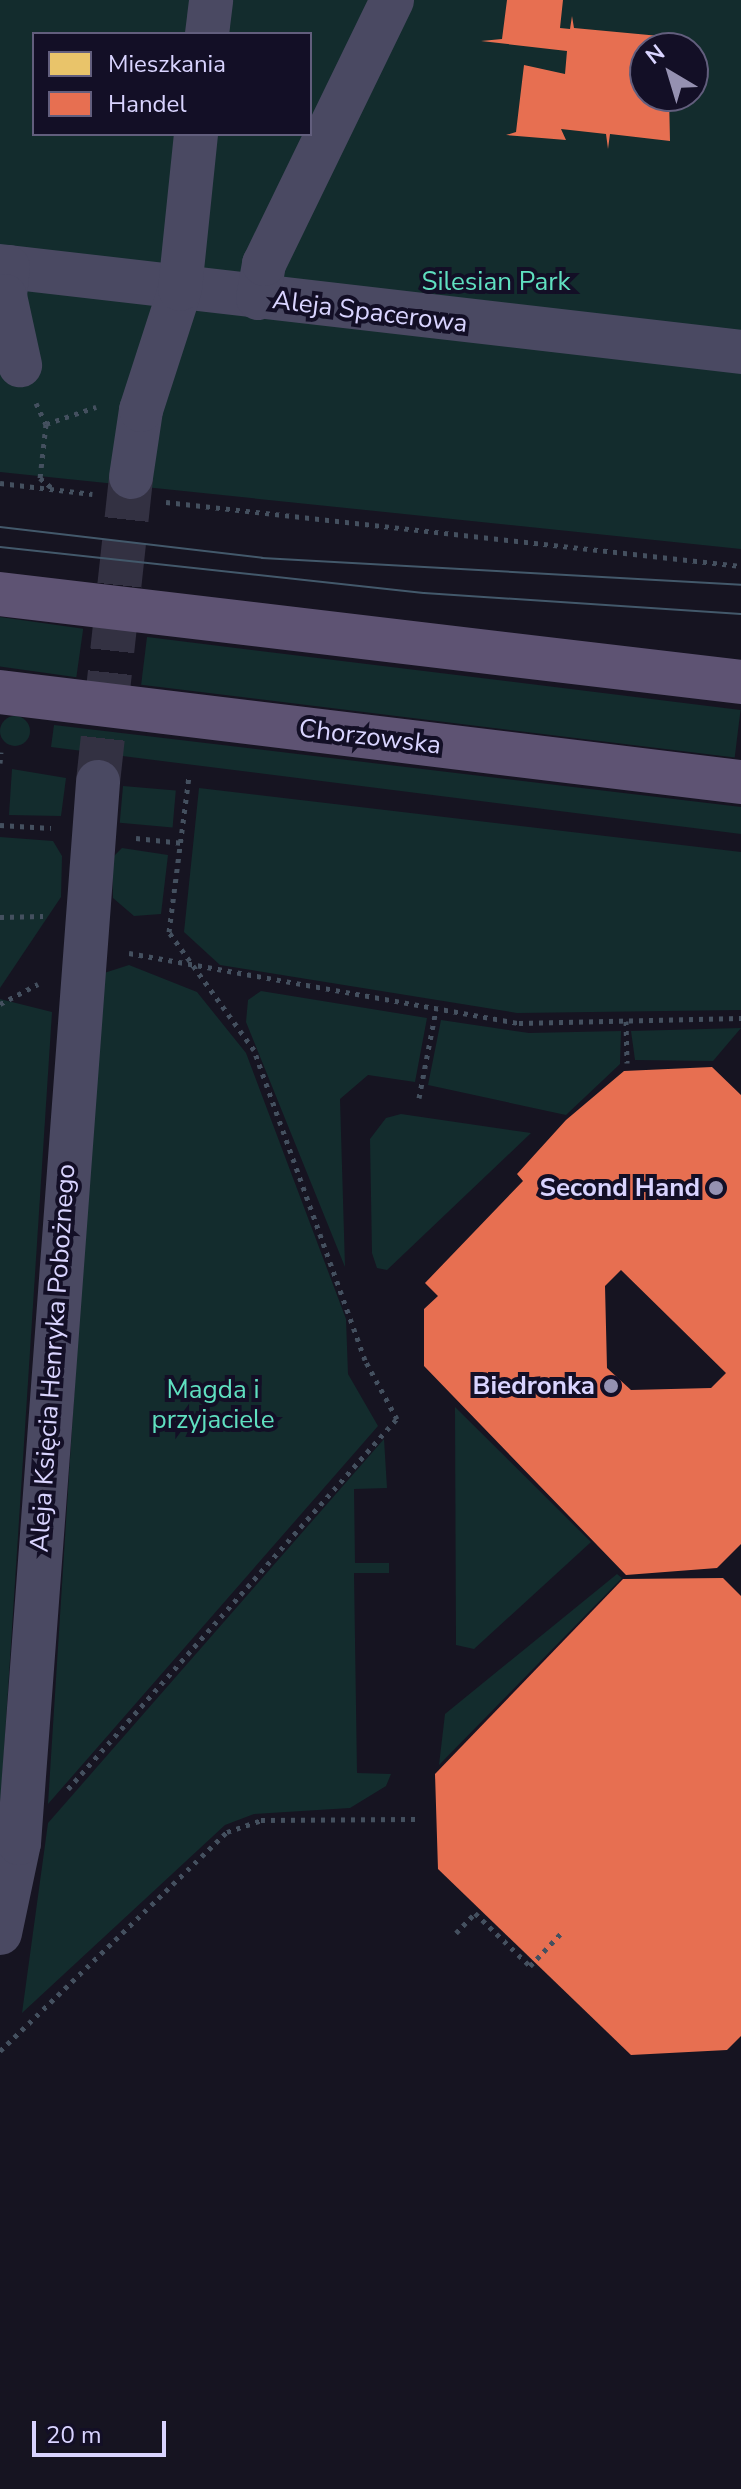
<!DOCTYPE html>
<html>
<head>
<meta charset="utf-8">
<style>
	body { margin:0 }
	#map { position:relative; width:741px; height:2489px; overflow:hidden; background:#161421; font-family:"Nunito Sans",sans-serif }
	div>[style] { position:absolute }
	.green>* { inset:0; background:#132c2d; transform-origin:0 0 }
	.round { border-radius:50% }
	.homes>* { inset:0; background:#e9c46a }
	.shops>* { inset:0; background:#e76f51 }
	.minor-tunnel>* { height:44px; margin-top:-22px; transform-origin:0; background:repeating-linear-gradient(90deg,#333142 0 44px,transparent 0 66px) }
	.path>* { height:5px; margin-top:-2.5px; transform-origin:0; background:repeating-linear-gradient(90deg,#44505f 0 4px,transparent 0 10px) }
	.minor>* { height:44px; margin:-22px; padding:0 22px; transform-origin:22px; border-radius:22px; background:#4a4962 }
	.major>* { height:44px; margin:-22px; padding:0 22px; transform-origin:22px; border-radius:22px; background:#5e5373 }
	.tram>* { height:2px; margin:-1px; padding:0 1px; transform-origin:1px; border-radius:1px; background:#43596b }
	.dots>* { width:22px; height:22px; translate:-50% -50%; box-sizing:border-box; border:4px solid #130f26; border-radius:50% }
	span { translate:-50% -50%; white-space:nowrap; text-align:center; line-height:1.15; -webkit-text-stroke:8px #130f26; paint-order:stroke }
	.park-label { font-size:26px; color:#5fe0c0 }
	.street-label { font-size:26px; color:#d9d4ff }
	.poi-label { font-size:26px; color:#d9d4ff; font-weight:700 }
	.right { translate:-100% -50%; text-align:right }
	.legend { position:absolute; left:32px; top:32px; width:280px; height:104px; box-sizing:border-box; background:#130f26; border:2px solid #625e7d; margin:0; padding:10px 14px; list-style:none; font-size:24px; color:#d9d4ff }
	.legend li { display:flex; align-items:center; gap:16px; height:40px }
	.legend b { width:40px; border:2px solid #625e7d }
	.north { position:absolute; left:629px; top:32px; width:80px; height:80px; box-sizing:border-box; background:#130f26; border:2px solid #625e7d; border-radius:50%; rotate:322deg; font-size:22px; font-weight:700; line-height:32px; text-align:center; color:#d9d4ff }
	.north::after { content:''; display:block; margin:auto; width:28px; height:36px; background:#9591b1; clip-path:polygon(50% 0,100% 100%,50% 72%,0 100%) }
	.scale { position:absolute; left:32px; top:2421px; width:134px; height:36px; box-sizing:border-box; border:4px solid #d9d4ff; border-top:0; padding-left:10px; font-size:24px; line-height:28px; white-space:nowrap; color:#d9d4ff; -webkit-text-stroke:6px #130f26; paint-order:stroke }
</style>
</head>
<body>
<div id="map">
	<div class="green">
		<i style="clip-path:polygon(evenodd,0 0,741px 0,741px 549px,0 472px,0 0,34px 34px,310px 34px,310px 134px,34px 134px,34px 34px,0 0,645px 48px,693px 48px,693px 96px,645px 96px,645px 48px)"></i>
		<i style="left:0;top:617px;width:84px;height:49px;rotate:8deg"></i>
		<i style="left:147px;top:637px;width:598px;height:48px;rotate:7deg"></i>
		<i class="round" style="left:0;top:716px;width:30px;height:30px"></i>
		<i style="clip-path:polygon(54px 725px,741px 807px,741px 834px,51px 747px)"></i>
		<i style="clip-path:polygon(12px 769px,66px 778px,61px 816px,9px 815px)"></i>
		<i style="left:123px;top:786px;width:53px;height:37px;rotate:5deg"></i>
		<i style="clip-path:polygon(199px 788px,741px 852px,741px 1010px,517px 1013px,220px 965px,184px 932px)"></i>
		<i style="clip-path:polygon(0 837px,53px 841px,62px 856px,61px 897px,0 988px)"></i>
		<i style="clip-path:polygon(122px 848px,168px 855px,161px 914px,134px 916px,113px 898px,112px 858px)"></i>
		<i style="clip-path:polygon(129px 965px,197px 992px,246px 1053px,346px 1319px,348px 1374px,378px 1426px,48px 1804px,101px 974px)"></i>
		<i style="clip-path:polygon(261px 991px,427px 1018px,415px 1082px,368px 1075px,340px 1099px,345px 1267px,246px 1022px,248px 1000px)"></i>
		<i style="clip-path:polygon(0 999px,52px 1012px,0 1813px)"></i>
		<i style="clip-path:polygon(441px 1020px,529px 1033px,621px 1031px,620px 1064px,566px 1115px,428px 1085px)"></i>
		<i style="clip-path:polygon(741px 1028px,713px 1061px,635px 1060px,631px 1031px)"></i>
		<i style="clip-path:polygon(401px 1114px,531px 1133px,387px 1270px,377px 1268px,372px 1253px,370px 1139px,386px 1118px)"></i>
		<i style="clip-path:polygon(455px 1407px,591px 1542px,474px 1649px,456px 1645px)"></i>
		<i style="clip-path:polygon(384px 1439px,387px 1488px,354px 1489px,355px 1563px,389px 1563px,389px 1573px,354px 1573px,357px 1773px,391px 1774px,386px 1786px,350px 1808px,254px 1814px,225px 1825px,22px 2013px,48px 1823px)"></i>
		<i style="clip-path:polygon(617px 1574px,622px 1578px,439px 1765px,445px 1714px)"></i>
	</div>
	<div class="homes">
		<i style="clip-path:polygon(675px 1696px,708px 1728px,741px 1729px,741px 1902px,714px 1903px,679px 1936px,647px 1903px,593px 1906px,594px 1849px,558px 1820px,593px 1782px,587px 1729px,645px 1730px)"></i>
	</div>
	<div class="shops">
		<i style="clip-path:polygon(507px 0,563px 0,560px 28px,570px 29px,572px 16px,574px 28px,681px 38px,674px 48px,645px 48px,645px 96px,669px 96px,670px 141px,610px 134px,608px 149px,606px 134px,561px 129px,566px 140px,506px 135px,516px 132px,524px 65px,565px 74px,567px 51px,481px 41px,502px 39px)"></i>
		<i style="clip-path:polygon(evenodd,712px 1067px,741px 1095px,741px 1544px,717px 1568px,626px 1575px,424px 1366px,424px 1309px,438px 1296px,425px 1283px,523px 1181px,517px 1174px,566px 1120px,624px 1071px,712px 1067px,621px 1270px,726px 1373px,711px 1388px,631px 1390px,607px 1368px,605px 1286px,621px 1270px)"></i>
		<i style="clip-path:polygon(723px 1578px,741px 1596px,741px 2036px,727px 2050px,631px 2055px,438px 1869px,435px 1774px,623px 1579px)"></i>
	</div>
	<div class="minor-tunnel">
		<i style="left:98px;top:782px;width:307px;rotate:-83.8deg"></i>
	</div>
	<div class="path">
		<i style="left:36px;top:403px;width:23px;rotate:65deg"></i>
		<i style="left:46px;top:424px;width:54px;rotate:96.3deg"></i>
		<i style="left:40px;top:478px;width:17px;rotate:40deg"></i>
		<i style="left:46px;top:424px;width:53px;rotate:-18.8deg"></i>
		<i style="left:0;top:483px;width:93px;rotate:6.8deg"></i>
		<i style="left:166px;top:502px;width:579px;rotate:6.35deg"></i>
		<i style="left:0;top:763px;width:11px;rotate:-85deg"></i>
		<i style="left:0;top:825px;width:51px;rotate:3.4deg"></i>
		<i style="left:136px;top:838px;width:47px;rotate:6.1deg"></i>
		<i style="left:0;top:917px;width:43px;rotate:-1.3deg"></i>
		<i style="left:129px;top:953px;width:396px;rotate:10.2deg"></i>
		<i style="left:519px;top:1023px;width:222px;rotate:-1.3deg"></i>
		<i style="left:0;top:1004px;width:43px;rotate:-27.8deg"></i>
		<i style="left:626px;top:1021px;width:42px;rotate:88.6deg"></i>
		<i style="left:419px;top:1098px;width:90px;rotate:-79.1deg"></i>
		<i style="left:68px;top:1789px;width:495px;rotate:-48.4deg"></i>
		<i style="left:397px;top:1419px;width:67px;rotate:-118.5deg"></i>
		<i style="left:365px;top:1360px;width:329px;rotate:-109.7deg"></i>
		<i style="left:254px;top:1050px;width:145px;rotate:-125.8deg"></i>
		<i style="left:169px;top:932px;width:157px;rotate:-82.7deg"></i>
		<i style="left:456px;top:1933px;width:28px;rotate:-46deg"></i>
		<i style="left:475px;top:1913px;width:76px;rotate:43.9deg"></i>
		<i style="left:530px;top:1966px;width:50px;rotate:-46.6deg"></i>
		<i style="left:0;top:2051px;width:315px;rotate:-44deg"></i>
		<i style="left:227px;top:1832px;width:36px;rotate:-19deg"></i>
		<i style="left:261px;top:1820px;width:154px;rotate:-0.4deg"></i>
	</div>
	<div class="minor">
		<i style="left:207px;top:34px;width:34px;rotate:-83deg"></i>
		<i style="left:0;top:266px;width:746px;rotate:6.62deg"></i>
		<i style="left:8px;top:267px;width:29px;rotate:96deg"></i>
		<i style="left:5px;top:296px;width:71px;rotate:77.7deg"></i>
		<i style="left:258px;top:298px;width:35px;rotate:-80deg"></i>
		<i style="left:264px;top:264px;width:293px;rotate:-64.1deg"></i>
		<i style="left:131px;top:477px;width:68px;rotate:-81.5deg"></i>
		<i style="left:141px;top:410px;width:127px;rotate:-72.1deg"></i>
		<i style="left:180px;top:289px;width:156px;rotate:-84.1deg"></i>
		<i style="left:0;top:1933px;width:92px;rotate:-78.1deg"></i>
		<i style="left:19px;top:1843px;width:1064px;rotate:-85.74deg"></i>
	</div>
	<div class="major">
		<i style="left:0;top:594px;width:746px;rotate:6.77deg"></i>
		<i style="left:0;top:692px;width:746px;rotate:6.93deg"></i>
	</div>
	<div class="tram">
		<i style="left:0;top:527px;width:264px;rotate:6.7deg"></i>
		<i style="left:262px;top:558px;width:480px;rotate:3.2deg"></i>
		<i style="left:0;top:547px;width:426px;rotate:6.2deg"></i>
		<i style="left:424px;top:593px;width:318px;rotate:3.8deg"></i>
	</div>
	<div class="dots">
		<i style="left:716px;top:1188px;background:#9591b1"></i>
		<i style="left:611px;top:1386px;background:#9591b1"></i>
	</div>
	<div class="park-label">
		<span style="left:496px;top:282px">Silesian Park</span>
		<span style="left:213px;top:1405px">Magda i<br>przyjaciele</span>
	</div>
	<div class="street-label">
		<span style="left:370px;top:312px;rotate:7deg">Aleja Spacerowa</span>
		<span style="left:370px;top:737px;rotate:7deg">Chorzowska</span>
		<span style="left:53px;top:1358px;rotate:-86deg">Aleja Księcia Henryka Pobożnego</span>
	</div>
	<div class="poi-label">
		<span class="right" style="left:700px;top:1188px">Second Hand</span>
		<span class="right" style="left:595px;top:1386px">Biedronka</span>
	</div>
	<ul class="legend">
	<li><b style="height:22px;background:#e9c46a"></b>Mieszkania</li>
	<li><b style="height:22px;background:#e76f51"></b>Handel</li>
	</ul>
	<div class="north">N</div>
	<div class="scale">20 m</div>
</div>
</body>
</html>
